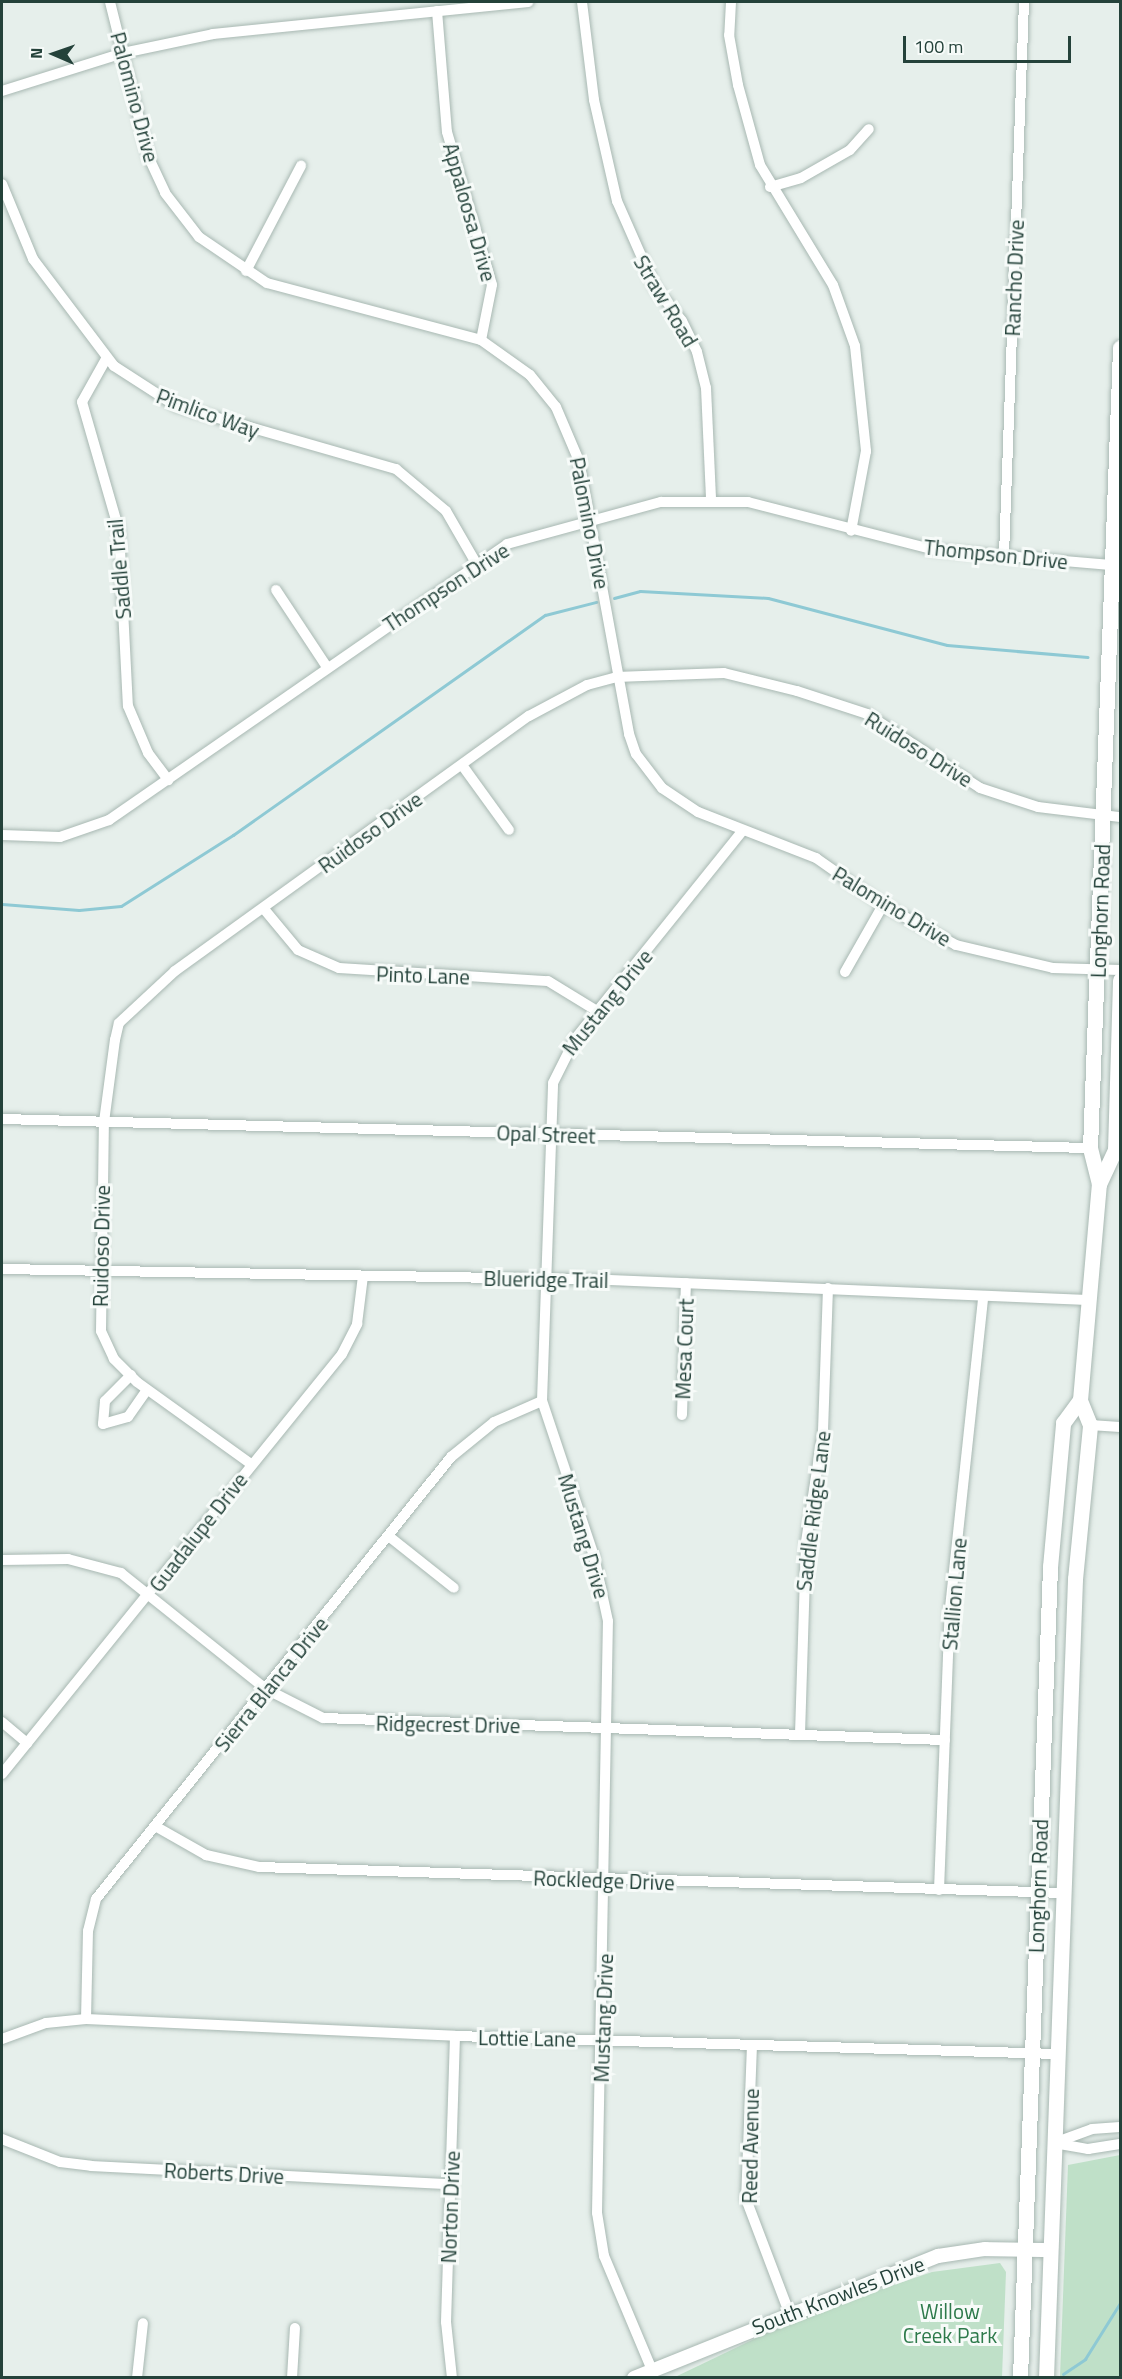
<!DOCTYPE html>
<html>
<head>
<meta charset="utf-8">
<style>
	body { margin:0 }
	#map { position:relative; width:1122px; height:2379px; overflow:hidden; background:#e6efeb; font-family:"Titillium Web",sans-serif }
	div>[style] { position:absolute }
	.green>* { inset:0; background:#bfe0c8 }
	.stream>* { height:3px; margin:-1.5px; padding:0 1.5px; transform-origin:1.5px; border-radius:1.5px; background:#8ec9d4 }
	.roads { filter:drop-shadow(0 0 2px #a8b8b2) drop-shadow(0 0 2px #a8b8b2) }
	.minor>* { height:10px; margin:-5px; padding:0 5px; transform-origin:5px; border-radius:5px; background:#fff }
	.tertiary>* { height:14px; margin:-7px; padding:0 7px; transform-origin:7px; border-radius:7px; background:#fff }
	.secondary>* { height:15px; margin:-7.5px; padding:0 7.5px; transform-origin:7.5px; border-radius:7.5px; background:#fff }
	span { translate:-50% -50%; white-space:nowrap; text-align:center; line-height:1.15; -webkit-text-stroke:6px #f7fbf9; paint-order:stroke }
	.street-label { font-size:21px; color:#24423a }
	.park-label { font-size:21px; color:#2d7a4b }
	.frame { position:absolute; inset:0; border:3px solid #24423a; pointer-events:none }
	.north { position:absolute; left:24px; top:24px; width:60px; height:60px; -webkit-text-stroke:4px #f7fbf9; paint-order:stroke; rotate:272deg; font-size:16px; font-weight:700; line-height:24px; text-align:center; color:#24423a }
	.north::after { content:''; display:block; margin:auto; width:21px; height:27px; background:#24423a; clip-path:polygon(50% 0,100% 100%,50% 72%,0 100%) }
	.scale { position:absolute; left:903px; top:36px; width:168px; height:27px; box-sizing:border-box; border:3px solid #24423a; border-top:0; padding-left:8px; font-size:18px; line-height:21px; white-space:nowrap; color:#24423a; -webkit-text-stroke:4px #f7fbf9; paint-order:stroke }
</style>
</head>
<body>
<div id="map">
	<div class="green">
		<i style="clip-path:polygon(1120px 2155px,1120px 2377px,1060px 2377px,1068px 2165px)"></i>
		<i style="clip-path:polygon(1000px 2263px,1006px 2272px,1002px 2377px,673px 2378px,800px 2317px,932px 2272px)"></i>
	</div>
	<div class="stream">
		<i style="left:614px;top:598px;width:27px;rotate:-15deg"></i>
		<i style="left:640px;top:591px;width:128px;rotate:3.1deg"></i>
		<i style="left:768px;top:598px;width:185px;rotate:14.7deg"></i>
		<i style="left:947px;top:645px;width:141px;rotate:4.9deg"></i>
		<i style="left:2px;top:904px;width:77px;rotate:4.5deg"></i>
		<i style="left:79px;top:910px;width:42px;rotate:-5.4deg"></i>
		<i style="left:121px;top:906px;width:133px;rotate:-32.4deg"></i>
		<i style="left:233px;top:835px;width:382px;rotate:-35.2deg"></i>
		<i style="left:545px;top:615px;width:53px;rotate:-14.3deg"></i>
		<i style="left:1063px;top:2374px;width:27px;rotate:-34deg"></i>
		<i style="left:1085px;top:2359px;width:66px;rotate:-58deg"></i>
	</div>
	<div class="roads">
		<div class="minor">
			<i style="left:110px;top:2px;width:161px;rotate:76deg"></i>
			<i style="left:149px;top:158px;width:38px;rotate:65deg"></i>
			<i style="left:165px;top:193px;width:56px;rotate:52.3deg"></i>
			<i style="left:199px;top:237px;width:82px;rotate:34.1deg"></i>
			<i style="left:267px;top:283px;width:221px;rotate:14.9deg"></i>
			<i style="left:481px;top:340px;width:60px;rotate:35.5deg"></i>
			<i style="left:530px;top:375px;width:41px;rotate:50.9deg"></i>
			<i style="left:556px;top:407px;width:59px;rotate:66.9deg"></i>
			<i style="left:579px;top:461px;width:278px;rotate:79.6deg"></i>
			<i style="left:629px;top:734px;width:21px;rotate:71deg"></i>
			<i style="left:636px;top:754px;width:43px;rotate:52.6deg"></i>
			<i style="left:662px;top:788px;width:43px;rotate:33.7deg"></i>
			<i style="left:698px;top:812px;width:127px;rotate:21.3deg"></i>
			<i style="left:816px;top:858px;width:82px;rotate:35deg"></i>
			<i style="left:883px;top:905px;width:83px;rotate:28.7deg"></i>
			<i style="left:956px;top:945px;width:100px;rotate:13.3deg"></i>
			<i style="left:1053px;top:968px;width:67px;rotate:1.7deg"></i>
			<i style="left:582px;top:2px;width:99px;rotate:83deg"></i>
			<i style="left:594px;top:100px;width:104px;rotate:77.2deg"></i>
			<i style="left:617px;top:201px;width:94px;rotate:66.2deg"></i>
			<i style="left:655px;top:287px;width:43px;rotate:51.5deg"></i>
			<i style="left:682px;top:321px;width:34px;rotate:64deg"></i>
			<i style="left:697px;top:352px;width:37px;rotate:76deg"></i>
			<i style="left:706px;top:388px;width:111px;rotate:87.4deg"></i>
			<i style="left:731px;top:2px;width:33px;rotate:93deg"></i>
			<i style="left:729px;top:35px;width:51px;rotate:79.8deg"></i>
			<i style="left:738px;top:85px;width:83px;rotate:74.6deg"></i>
			<i style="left:760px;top:165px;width:140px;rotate:58.7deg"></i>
			<i style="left:833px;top:285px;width:65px;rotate:70.2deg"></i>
			<i style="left:855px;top:346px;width:106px;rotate:84deg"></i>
			<i style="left:866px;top:451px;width:81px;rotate:100.6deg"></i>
			<i style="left:437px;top:11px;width:121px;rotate:85.3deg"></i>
			<i style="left:447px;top:132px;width:159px;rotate:73.6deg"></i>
			<i style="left:492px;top:285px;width:56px;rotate:101.3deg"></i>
			<i style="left:2px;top:91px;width:127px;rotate:-17.4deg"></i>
			<i style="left:123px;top:53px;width:92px;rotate:-11.9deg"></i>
			<i style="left:213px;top:34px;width:317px;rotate:-5.8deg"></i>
			<i style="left:2px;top:184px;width:81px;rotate:67.5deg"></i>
			<i style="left:33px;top:259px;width:134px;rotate:52.9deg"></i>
			<i style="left:114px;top:366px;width:74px;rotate:32.8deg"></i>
			<i style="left:176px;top:406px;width:229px;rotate:16deg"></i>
			<i style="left:396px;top:469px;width:65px;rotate:40deg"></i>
			<i style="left:446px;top:511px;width:60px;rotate:60deg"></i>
			<i style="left:770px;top:187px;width:32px;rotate:-16deg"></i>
			<i style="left:801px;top:178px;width:56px;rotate:-29.7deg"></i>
			<i style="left:850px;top:150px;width:28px;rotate:-48deg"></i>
			<i style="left:246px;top:271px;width:119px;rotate:-62.4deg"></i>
			<i style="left:106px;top:359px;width:49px;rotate:119.2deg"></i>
			<i style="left:82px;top:402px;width:133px;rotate:73.9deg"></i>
			<i style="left:119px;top:530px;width:176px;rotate:87.1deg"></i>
			<i style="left:128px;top:706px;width:51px;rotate:66.9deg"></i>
			<i style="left:148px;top:753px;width:34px;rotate:53deg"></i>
			<i style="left:1004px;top:555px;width:553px;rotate:-87.93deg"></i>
			<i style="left:276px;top:590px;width:92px;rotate:56.5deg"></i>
			<i style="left:462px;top:765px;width:80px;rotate:54.1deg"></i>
			<i style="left:2px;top:835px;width:58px;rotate:2deg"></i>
			<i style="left:60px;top:837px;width:52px;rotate:-19.1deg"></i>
			<i style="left:109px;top:820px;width:484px;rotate:-34.7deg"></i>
			<i style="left:507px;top:544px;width:160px;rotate:-15.3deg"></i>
			<i style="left:661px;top:502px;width:87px"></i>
			<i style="left:748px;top:502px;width:193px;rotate:14.4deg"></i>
			<i style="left:935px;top:550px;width:186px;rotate:4.9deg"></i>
			<i style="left:264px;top:909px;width:53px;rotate:50.3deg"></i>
			<i style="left:298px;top:950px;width:45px;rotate:23.7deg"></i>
			<i style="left:339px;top:968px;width:209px;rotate:3.6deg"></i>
			<i style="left:548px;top:981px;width:57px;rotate:31.5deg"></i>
			<i style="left:845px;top:972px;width:77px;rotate:-60.4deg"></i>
			<i style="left:2px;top:1119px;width:1088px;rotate:1.53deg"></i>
			<i style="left:2px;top:1269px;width:607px;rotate:1.04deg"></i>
			<i style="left:609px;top:1280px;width:480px;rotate:2.4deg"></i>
			<i style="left:131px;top:1375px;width:37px;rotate:135deg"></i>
			<i style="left:105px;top:1401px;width:23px;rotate:95deg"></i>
			<i style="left:103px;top:1424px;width:26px;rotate:-16deg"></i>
			<i style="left:128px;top:1417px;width:33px;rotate:-55deg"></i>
			<i style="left:682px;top:1415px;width:132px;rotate:-88.3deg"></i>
			<i style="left:1090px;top:1425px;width:30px;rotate:4deg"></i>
			<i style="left:251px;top:1464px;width:140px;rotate:-144.3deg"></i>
			<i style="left:137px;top:1382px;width:33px;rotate:-135deg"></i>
			<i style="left:114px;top:1359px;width:31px;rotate:-115deg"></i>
			<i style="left:101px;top:1331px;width:209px;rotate:-89.2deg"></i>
			<i style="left:104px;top:1122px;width:83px;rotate:-82.4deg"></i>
			<i style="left:115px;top:1040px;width:17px;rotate:-77deg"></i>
			<i style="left:119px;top:1023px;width:76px;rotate:-42.9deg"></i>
			<i style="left:175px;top:971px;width:436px;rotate:-35.8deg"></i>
			<i style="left:529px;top:716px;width:66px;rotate:-28.1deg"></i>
			<i style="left:587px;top:685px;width:30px;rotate:-15deg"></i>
			<i style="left:616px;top:677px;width:108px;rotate:-2.1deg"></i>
			<i style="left:724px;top:673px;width:75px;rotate:13.9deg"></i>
			<i style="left:797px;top:691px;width:74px;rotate:18.2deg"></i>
			<i style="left:867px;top:714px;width:135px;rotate:33.2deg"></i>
			<i style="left:980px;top:788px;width:61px;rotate:18.1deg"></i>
			<i style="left:1038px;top:807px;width:83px;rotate:7deg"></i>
			<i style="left:391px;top:1538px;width:80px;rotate:38.4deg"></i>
			<i style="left:2px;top:1560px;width:66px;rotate:-0.9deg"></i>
			<i style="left:68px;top:1559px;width:55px;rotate:14.8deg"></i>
			<i style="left:121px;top:1573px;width:186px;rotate:38.7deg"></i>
			<i style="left:266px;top:1689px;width:64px;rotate:27deg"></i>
			<i style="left:323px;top:1718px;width:622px;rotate:2.03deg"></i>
			<i style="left:2px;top:1722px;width:33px;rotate:40deg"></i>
			<i style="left:800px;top:1734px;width:192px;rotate:-88.2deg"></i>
			<i style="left:806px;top:1542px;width:112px;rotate:-81.3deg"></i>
			<i style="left:823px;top:1431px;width:143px;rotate:-88deg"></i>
			<i style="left:2px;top:1774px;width:540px;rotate:-51.01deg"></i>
			<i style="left:342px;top:1354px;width:34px;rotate:-63deg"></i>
			<i style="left:357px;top:1324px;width:48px;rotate:-82.9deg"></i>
			<i style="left:155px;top:1826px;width:59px;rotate:29.6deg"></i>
			<i style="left:206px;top:1855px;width:54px;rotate:12.8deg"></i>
			<i style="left:259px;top:1867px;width:804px;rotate:1.85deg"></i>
			<i style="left:939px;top:1890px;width:282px;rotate:-87.8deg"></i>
			<i style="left:950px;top:1608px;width:312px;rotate:-83.9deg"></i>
			<i style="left:86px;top:2019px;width:88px;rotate:-88.7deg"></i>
			<i style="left:88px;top:1931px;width:33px;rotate:-76deg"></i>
			<i style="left:96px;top:1899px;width:567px;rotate:-51.23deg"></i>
			<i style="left:451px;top:1457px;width:55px;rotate:-39.1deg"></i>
			<i style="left:494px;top:1422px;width:52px;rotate:-23.6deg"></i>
			<i style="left:2px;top:2039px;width:47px;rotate:-20deg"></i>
			<i style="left:46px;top:2023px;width:40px;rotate:-5.7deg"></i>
			<i style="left:86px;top:2019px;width:369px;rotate:2.6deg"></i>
			<i style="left:455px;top:2036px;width:602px;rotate:1.71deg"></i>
			<i style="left:752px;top:2045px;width:154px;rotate:92.2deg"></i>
			<i style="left:746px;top:2199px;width:121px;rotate:69.2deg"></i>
			<i style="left:2px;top:2139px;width:62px;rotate:21.6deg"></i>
			<i style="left:60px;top:2162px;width:31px;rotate:7deg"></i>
			<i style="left:91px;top:2166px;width:359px;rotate:2.9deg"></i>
			<i style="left:1054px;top:2143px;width:40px;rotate:-20.2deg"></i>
			<i style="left:1092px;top:2129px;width:28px;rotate:-4deg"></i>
			<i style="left:1054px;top:2143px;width:35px;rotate:10deg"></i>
			<i style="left:1088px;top:2149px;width:32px;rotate:-9deg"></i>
			<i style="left:652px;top:2370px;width:124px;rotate:-112.8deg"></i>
			<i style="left:604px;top:2256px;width:44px;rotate:-99.2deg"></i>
			<i style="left:597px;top:2213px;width:592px;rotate:-88.94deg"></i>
			<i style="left:608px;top:1621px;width:66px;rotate:-102.2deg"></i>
			<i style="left:594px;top:1556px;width:163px;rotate:-108.5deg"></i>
			<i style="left:542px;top:1401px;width:318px;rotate:-88deg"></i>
			<i style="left:553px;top:1083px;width:49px;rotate:-63.4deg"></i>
			<i style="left:575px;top:1039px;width:267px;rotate:-51.2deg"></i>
			<i style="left:137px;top:2378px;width:55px;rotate:-83.8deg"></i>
			<i style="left:292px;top:2378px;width:50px;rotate:-86.6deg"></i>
			<i style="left:452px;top:2378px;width:56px;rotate:-96.1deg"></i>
			<i style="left:446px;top:2322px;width:286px;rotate:-88.2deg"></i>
		</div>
		<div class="tertiary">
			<i style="left:634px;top:2378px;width:328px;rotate:-21.9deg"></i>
			<i style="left:938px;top:2256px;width:48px;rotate:-8.5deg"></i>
			<i style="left:985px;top:2249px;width:65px;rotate:0.9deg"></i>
		</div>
		<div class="secondary">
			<i style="left:1099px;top:1184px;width:38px;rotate:-65deg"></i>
			<i style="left:1115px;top:1150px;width:170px;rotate:-88.3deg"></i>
			<i style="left:1020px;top:2378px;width:812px;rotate:-87.88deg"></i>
			<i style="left:1050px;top:1567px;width:145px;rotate:-84.8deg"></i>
			<i style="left:1063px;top:1423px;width:29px;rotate:-54deg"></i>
			<i style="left:1046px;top:2378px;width:800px;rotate:-87.92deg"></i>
			<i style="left:1075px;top:1579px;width:155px;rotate:-84.4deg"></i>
			<i style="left:1090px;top:1425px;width:27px;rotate:-112deg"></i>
			<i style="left:1080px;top:1400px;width:217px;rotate:-85deg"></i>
			<i style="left:1099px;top:1184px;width:37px;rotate:-104deg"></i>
			<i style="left:1090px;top:1148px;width:801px;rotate:-87.85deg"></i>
		</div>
	</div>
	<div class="street-label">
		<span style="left:135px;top:97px;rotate:75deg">Palomino Drive</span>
		<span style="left:470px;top:212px;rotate:74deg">Appaloosa Drive</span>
		<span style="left:1014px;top:278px;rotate:-88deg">Rancho Drive</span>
		<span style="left:666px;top:301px;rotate:59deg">Straw Road</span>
		<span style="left:208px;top:413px;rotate:20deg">Pimlico Way</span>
		<span style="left:590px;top:523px;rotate:79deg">Palomino Drive</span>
		<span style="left:996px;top:554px;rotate:6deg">Thompson Drive</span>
		<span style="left:119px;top:569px;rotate:-95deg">Saddle Trail</span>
		<span style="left:446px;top:587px;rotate:-33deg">Thompson Drive</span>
		<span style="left:919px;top:749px;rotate:32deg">Ruidoso Drive</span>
		<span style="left:370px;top:832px;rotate:-36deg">Ruidoso Drive</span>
		<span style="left:892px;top:906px;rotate:31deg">Palomino Drive</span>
		<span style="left:1100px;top:911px;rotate:-88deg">Longhorn Road</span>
		<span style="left:423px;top:975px;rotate:2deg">Pinto Lane</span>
		<span style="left:607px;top:1002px;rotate:-51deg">Mustang Drive</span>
		<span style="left:546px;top:1134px;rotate:2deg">Opal Street</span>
		<span style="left:101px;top:1246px;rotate:-89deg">Ruidoso Drive</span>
		<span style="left:546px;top:1279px;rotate:1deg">Blueridge Trail</span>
		<span style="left:684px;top:1349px;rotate:-88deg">Mesa Court</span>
		<span style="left:813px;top:1511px;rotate:-83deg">Saddle Ridge Lane</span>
		<span style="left:198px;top:1532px;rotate:-52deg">Guadalupe Drive</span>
		<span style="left:584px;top:1536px;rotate:73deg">Mustang Drive</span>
		<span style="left:954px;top:1594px;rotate:-85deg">Stallion Lane</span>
		<span style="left:271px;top:1684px;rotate:-51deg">Sierra Blanca Drive</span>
		<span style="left:448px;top:1724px;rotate:1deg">Ridgecrest Drive</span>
		<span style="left:604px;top:1880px;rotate:2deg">Rockledge Drive</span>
		<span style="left:1038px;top:1886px;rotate:-88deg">Longhorn Road</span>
		<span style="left:603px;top:2018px;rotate:-88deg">Mustang Drive</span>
		<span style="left:527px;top:2038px;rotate:1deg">Lottie Lane</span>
		<span style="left:750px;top:2146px;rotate:-89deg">Reed Avenue</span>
		<span style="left:224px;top:2173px;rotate:3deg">Roberts Drive</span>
		<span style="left:450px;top:2207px;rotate:-88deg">Norton Drive</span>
		<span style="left:838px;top:2295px;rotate:-21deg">South Knowles Drive</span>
	</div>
	<div class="park-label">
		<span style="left:950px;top:2323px">Willow<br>Creek Park</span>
	</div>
	<div class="frame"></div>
	<div class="north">N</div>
	<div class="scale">100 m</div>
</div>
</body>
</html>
